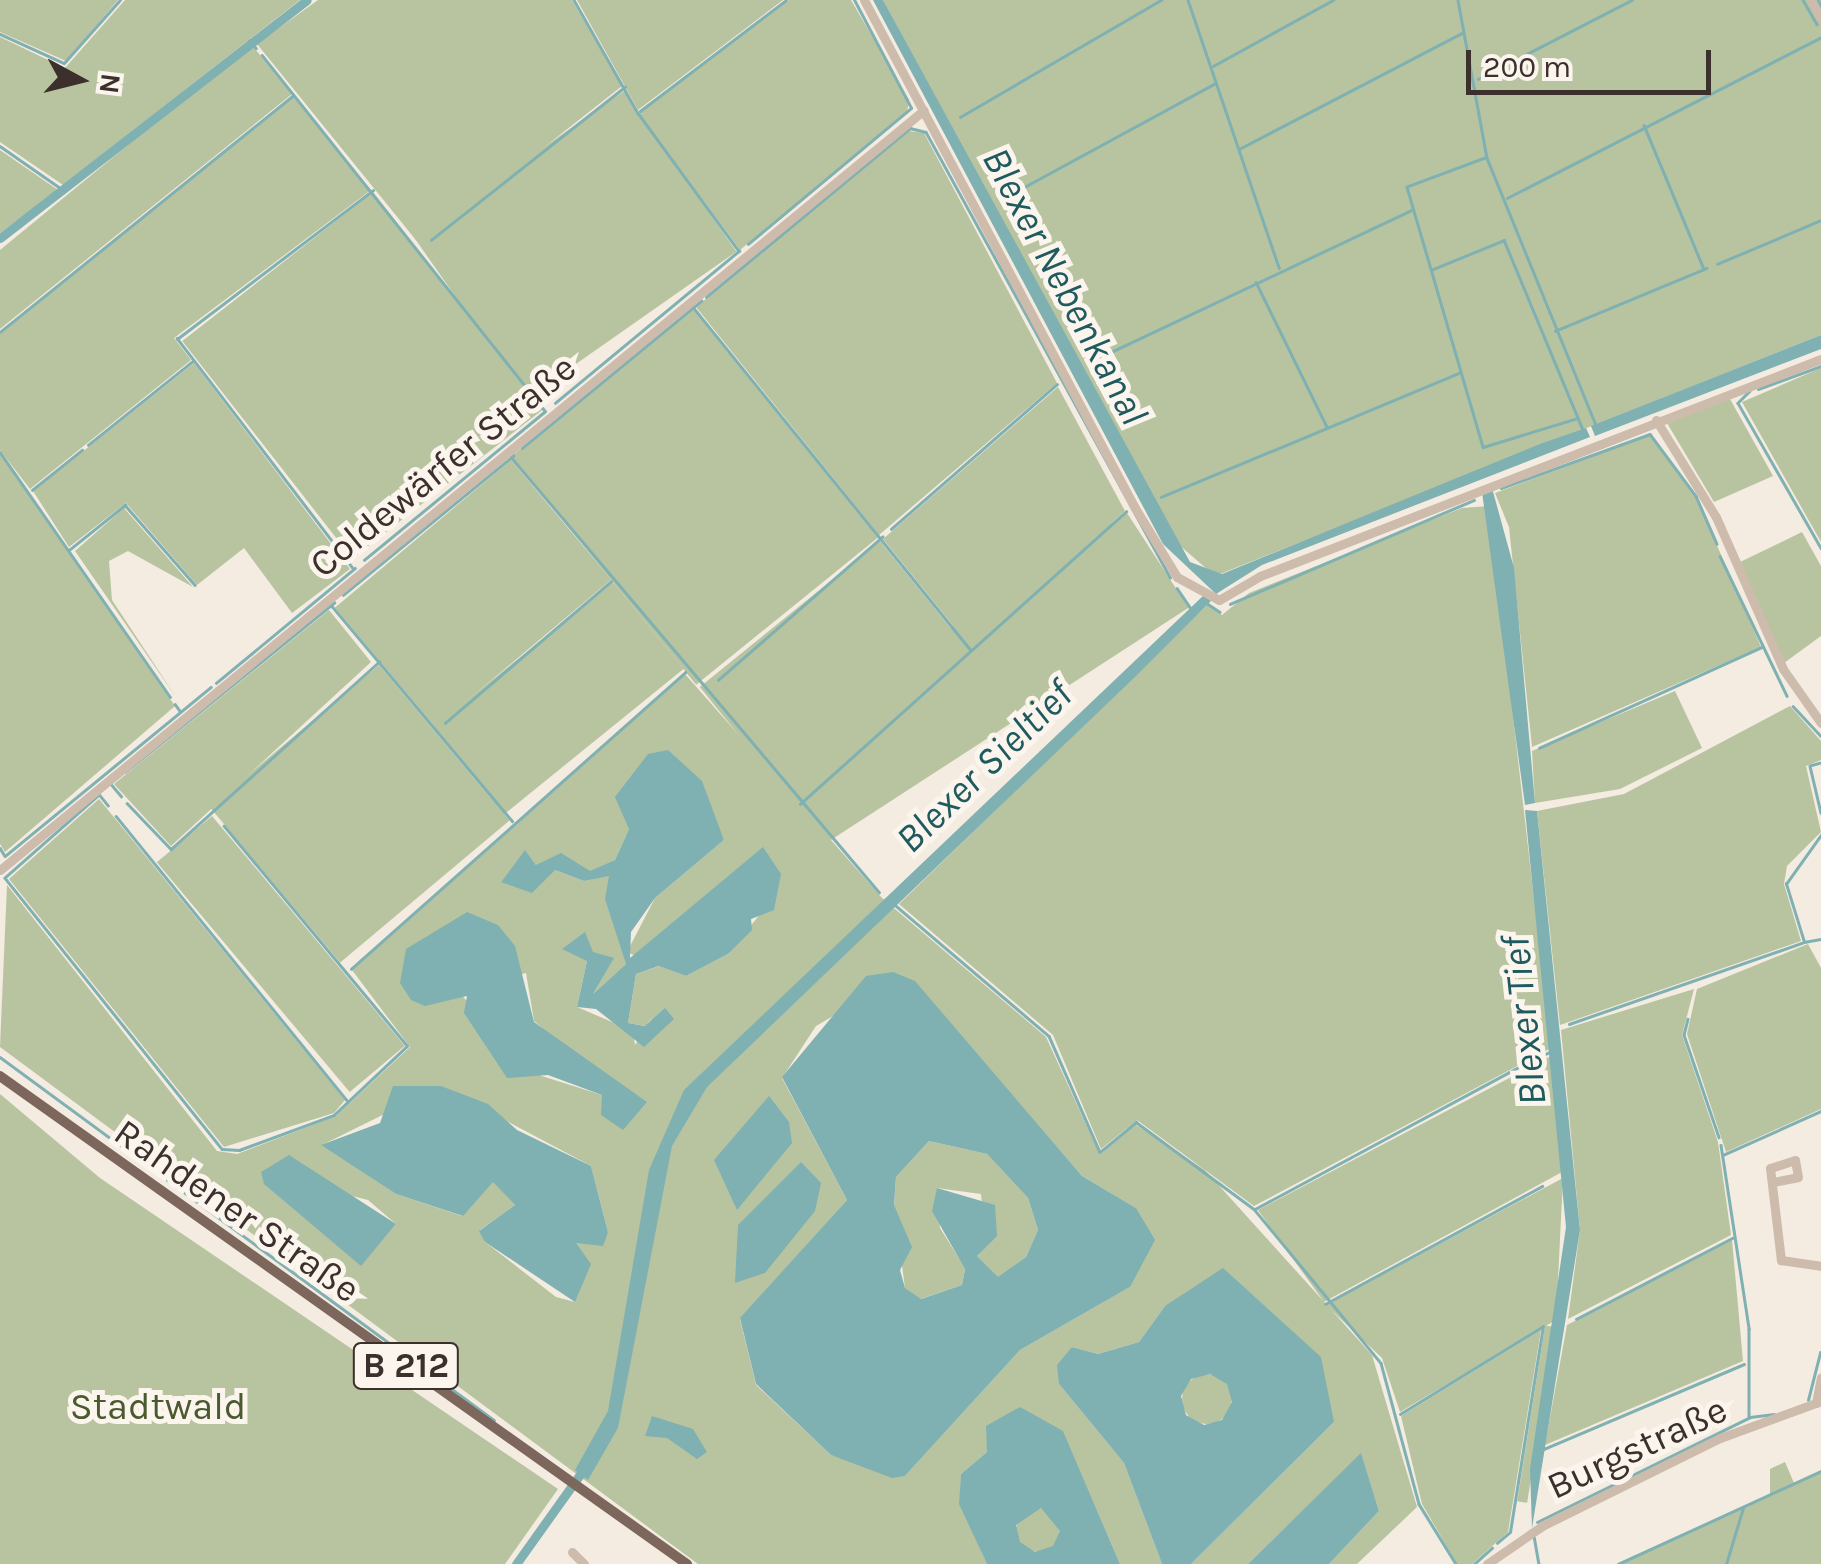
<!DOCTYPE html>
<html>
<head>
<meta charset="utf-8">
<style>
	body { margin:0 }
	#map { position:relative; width:1821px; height:1564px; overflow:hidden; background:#f4ebe1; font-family:Karla,sans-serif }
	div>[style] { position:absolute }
	.green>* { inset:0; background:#b8c4a0; transform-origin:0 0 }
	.round { border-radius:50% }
	.water>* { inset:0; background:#7fb0b2 }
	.stream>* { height:2.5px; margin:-1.25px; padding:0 1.25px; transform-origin:1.25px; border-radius:1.25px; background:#7fb0b2 }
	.canal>* { height:9px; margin:-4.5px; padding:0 4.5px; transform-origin:4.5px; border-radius:4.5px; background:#7fb0b2 }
	.minor>* { height:9px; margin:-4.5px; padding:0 4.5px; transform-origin:4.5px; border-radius:4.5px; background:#cdbbac }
	.major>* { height:10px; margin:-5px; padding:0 5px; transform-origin:5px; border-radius:5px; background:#7d675c }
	span { translate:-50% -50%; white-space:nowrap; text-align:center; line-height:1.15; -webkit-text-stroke:10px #fbf5ee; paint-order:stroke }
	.shield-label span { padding:2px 8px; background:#fbf5ee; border:2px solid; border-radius:8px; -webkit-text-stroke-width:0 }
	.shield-label { font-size:35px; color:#3b302b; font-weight:700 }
	.street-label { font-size:38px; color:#3b302b }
	.park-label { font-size:38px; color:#4a5a2e }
	.water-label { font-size:40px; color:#1f5a5e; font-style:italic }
	.north { position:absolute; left:30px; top:30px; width:100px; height:100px; -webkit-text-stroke:8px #fbf5ee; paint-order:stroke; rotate:97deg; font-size:28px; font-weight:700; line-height:40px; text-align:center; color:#3b302b }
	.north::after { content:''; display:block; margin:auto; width:35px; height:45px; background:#3b302b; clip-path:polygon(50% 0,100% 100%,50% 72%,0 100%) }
	.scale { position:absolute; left:1466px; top:50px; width:245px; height:45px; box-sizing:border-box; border:5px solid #3b302b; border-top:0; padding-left:12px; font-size:30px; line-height:35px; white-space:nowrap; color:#3b302b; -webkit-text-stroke:8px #fbf5ee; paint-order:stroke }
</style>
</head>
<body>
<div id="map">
	<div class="green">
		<i style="clip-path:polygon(0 0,118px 0,66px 61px,0 32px)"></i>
		<i style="clip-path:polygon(125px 0,300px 0,63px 185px,0 142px,0 37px,65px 68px)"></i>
		<i style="clip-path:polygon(318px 0,572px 0,622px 86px,420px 245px,257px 44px)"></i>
		<i style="clip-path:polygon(577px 0,783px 0,638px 110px)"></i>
		<i style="clip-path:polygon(789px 0,851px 0,909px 100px,907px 113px,740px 250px,639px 113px)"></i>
		<i style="clip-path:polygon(883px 0,1821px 0,1821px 335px,1215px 576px,1170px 537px)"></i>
		<i style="clip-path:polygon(251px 44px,292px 94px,0 329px,0 250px)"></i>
		<i style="left:624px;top:91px;width:196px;height:256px;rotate:55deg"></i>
		<i style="clip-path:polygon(294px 97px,371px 190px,174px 338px,191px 360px,30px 489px,0 450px,0 334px)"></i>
		<i style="clip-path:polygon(909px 131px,924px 133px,1057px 383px,879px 535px,696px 307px)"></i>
		<i style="clip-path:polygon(0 150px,58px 190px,0 233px)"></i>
		<i style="left:373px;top:192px;width:276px;height:242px;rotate:52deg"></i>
		<i style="left:693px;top:309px;width:294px;height:234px;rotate:51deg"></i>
		<i style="clip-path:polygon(194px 363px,350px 569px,292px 613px,244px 548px,197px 585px,126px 503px,69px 547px,33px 491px)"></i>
		<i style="clip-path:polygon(1821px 368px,1821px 542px,1742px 402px)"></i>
		<i style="clip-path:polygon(1058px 387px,1125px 511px,971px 648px,883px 539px)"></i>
		<i style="clip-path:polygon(1730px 399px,1773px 476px,1714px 502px,1667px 423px)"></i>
		<i style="clip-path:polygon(1651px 435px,1696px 497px,1761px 647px,1532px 747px,1509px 527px,1495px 493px)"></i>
		<i style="clip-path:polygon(0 454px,175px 706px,5px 852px,0 844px)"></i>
		<i style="left:511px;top:460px;width:156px;height:230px;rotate:50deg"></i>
		<i style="clip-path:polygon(1489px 506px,1551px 1048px,1254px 1206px,1137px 1120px,1101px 1149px,1053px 1035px,899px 904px,1207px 605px,1222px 615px,1249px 593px,1462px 508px)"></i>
		<i style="clip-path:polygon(124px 508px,193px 587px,128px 551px,109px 561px,112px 600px,176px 697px,75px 551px)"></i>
		<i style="left:1127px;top:513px;width:113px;height:438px;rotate:57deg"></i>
		<i style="clip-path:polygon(1802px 532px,1821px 566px,1821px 636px,1784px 663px,1738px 563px)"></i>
		<i style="left:880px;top:541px;width:141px;height:232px;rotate:51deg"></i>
		<i style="left:613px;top:582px;width:112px;height:231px;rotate:51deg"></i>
		<i style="clip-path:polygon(329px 610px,371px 662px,171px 846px,114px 784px)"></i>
		<i style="left:379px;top:665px;width:203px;height:221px;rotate:50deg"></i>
		<i style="clip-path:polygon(evenodd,685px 674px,882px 898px,1046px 1037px,1100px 1155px,1133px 1123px,1205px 1170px,1372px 1355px,1417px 1507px,1357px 1564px,1329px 1564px,1379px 1511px,1361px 1454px,1248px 1564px,1191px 1564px,1334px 1422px,1165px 1306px,1139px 1342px,1098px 1354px,1072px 1347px,1059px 1384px,1124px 1463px,1162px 1564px,1120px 1564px,1063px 1432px,987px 1452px,961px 1474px,960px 1504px,987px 1564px,698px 1564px,0 1047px,7px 885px,217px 1151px,237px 1154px,336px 1116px,410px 1047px,352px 970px,685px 674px,712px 813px,724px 840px,655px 898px,627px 952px,638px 957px,763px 848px,771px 861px,761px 913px,728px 954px,686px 976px,660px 966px,636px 974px,628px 1023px,646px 1026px,653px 1016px,635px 1045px,633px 1031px,577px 1007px,587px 961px,580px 954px,613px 959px,593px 994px,626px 964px,609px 875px,584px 881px,555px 870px,501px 882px,525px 851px,536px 865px,590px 872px,615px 860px,629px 829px,712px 813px,685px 674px,526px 973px,534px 1021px,596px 1074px,623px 1129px,602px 1095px,529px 1072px,458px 991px,526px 973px,685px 674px,845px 1009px,941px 1013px,1082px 1176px,1136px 1208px,1130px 1287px,1020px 1350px,905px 1476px,831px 1455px,756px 1385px,740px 1319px,847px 1200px,782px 1078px,816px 1026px,845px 1009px,685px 674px,441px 1086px,591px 1166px,608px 1232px,576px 1242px,575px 1302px,556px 1297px,485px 1242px,480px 1230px,515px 1205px,493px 1181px,462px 1216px,396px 1194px,322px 1145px,441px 1086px,685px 674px,261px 1173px,368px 1200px,396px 1224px,361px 1265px,261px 1173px)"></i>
		<i style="clip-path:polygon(1675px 691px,1702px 748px,1620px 789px,1535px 803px,1532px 751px)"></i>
		<i style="clip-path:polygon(1790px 706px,1821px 741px,1821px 760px,1806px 766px,1821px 832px,1787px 866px,1784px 884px,1801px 941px,1560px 1025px,1537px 811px,1624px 794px)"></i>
		<i style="clip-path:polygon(99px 799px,345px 1100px,334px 1113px,224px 1147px,9px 879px)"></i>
		<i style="left:212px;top:816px;width:300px;height:72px;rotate:50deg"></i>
		<i style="clip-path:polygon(1808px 944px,1821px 968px,1821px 1109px,1726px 1152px,1687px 1034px,1697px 989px)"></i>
		<i style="clip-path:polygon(1694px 989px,1682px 1035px,1718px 1142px,1731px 1235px,1568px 1319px,1580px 1230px,1561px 1030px)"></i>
		<i style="clip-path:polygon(1551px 1056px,1562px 1172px,1324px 1302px,1258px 1210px)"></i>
		<i style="clip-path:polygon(0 1094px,100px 1178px,558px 1489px,505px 1564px,0 1564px)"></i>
		<i style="clip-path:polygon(929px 1141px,987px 1154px,1028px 1198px,1038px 1230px,1026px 1257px,998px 1278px,977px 1256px,986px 1245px,981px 1194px,937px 1188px,940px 1228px,965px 1268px,962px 1285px,920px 1299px,905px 1288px,894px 1206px,896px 1177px)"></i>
		<i style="clip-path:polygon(1563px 1178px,1556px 1320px,1400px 1412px,1382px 1358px,1326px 1305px)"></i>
		<i style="clip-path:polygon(1732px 1240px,1743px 1361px,1545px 1445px,1567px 1325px)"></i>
		<i style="left:1555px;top:1327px;width:178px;height:10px;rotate:99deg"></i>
		<i style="clip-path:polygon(1541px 1330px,1508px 1532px,1472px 1564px,1457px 1564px,1422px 1504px,1401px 1416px)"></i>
		<i class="round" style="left:1182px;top:1374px;width:50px;height:50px"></i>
		<i style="clip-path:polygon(1785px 1462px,1794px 1483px,1786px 1488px,1821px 1472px,1821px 1564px,1621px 1564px,1770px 1496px,1770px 1469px)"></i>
		<i class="round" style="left:1016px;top:1508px;width:44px;height:44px"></i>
	</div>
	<div class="water">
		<i style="clip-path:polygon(873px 0,883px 0,1190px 562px,1222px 574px,1540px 444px,1586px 428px,1590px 437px,1262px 565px,1216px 594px,1163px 544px)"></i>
		<i style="clip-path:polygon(1821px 335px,1821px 349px,1595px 436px,1591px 426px)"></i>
		<i style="clip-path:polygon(1492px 488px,1514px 568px,1535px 803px,1525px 805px,1482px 492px)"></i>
		<i style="clip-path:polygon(1204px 595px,1211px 601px,1137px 675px,707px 1087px,672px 1146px,618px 1428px,588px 1480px,575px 1470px,608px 1411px,649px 1170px,684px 1090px)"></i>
		<i style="clip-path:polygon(668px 750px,702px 781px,724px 840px,655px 898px,631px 932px,630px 958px,763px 847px,781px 874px,774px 910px,751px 919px,752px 930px,728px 954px,686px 976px,659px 966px,636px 974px,628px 1023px,645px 1026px,665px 1008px,674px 1019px,644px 1047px,596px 1009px,577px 1007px,587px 961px,562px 949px,585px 932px,593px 952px,614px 958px,593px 994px,626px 964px,605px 899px,609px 876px,584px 881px,555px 870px,532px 893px,501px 882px,525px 850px,536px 865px,561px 853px,590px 871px,615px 860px,629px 829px,615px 797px,648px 754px)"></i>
		<i style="clip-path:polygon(1525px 810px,1537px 811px,1580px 1230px,1532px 1528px,1530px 1469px,1566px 1227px)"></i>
		<i style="clip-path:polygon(467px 912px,498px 925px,515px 946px,534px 1022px,647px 1102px,623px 1130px,601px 1115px,602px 1095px,548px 1075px,507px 1078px,464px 1013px,467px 996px,425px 1006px,411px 1000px,400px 983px,406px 949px)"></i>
		<i style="clip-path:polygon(evenodd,893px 972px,915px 981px,1082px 1176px,1136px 1208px,1155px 1240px,1130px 1287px,1020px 1350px,905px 1476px,892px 1478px,831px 1455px,756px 1384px,740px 1318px,847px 1200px,782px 1077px,866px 976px,893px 972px,929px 1141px,987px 1154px,1028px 1198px,1038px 1230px,1026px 1257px,998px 1277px,977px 1256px,997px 1236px,995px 1205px,937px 1188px,932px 1211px,965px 1269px,962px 1285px,921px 1299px,905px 1288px,900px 1270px,912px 1247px,894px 1205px,896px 1177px,929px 1141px)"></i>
		<i style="clip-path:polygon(393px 1086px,441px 1086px,488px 1104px,517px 1130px,591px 1166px,608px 1232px,603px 1246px,576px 1243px,591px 1264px,575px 1302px,485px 1242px,479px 1231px,515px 1205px,493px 1182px,463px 1216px,396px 1194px,321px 1145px,380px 1123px)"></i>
		<i style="clip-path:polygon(769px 1096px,789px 1122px,792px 1143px,737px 1210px,714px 1160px)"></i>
		<i style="clip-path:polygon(289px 1155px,396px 1224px,361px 1266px,264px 1184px,261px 1172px)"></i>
		<i style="clip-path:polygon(801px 1162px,821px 1183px,815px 1211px,765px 1273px,735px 1283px,738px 1225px)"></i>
		<i style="clip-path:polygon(evenodd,1223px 1268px,1321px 1357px,1334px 1422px,1191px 1564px,1162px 1564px,1124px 1463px,1059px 1384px,1057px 1365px,1072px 1347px,1098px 1354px,1139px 1342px,1165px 1306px,1223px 1268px,1210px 1374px,1227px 1384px,1232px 1402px,1222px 1420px,1204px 1425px,1186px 1415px,1181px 1396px,1191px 1379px,1210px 1374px)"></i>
		<i style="clip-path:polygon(evenodd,1020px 1407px,1063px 1431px,1120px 1564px,987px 1564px,959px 1504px,961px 1474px,987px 1452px,986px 1426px,1020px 1407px,1041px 1508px,1060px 1531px,1053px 1546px,1035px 1552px,1020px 1542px,1016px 1525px,1041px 1508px)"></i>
		<i style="clip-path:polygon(652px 1416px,693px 1429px,707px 1452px,697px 1459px,667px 1438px,645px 1436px)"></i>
		<i style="clip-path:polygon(1361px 1453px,1379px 1511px,1329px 1564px,1248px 1564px)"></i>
	</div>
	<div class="stream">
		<i style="left:574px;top:0;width:130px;rotate:60.5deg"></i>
		<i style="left:638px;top:113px;width:171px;rotate:53.8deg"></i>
		<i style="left:1188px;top:0;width:283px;rotate:71.2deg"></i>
		<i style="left:1458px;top:0;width:161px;rotate:79.6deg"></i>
		<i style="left:1487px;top:158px;width:291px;rotate:67.8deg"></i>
		<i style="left:1803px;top:0;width:28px;rotate:60deg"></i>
		<i style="left:1818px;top:0;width:7px;rotate:63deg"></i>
		<i style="left:0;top:34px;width:70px;rotate:24.4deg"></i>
		<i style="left:64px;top:63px;width:84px;rotate:-48.4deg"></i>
		<i style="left:250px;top:40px;width:10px;rotate:53deg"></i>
		<i style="left:262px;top:55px;width:455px;rotate:51.5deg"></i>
		<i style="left:1213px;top:66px;width:137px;rotate:-28.8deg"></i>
		<i style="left:1478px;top:79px;width:173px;rotate:-27.2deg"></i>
		<i style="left:640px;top:111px;width:183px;rotate:-37.2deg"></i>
		<i style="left:960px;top:117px;width:233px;rotate:-30.2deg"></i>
		<i style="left:1644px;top:125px;width:156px;rotate:67.4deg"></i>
		<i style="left:0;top:146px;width:77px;rotate:34.9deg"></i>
		<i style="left:1239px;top:149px;width:251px;rotate:-27.5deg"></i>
		<i style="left:1485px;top:158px;width:83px;rotate:159.6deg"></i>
		<i style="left:1407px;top:187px;width:271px;rotate:73.7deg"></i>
		<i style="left:1483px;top:447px;width:99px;rotate:-17deg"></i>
		<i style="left:1004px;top:198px;width:239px;rotate:-28.5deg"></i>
		<i style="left:1507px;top:198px;width:353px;rotate:-27.1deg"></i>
		<i style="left:431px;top:240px;width:247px;rotate:-38.3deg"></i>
		<i style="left:748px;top:244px;width:212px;rotate:-39.8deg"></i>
		<i style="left:911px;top:108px;width:122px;rotate:-117.8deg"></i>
		<i style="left:1717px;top:264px;width:113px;rotate:-22.9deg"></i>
		<i style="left:1431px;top:270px;width:79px;rotate:-22.3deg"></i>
		<i style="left:1504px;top:240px;width:208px;rotate:67.4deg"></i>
		<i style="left:1256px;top:282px;width:161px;rotate:63.9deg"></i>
		<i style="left:706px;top:297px;width:265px;rotate:-39.6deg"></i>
		<i style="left:910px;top:128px;width:16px;rotate:14deg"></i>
		<i style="left:926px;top:132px;width:508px;rotate:61.26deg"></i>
		<i style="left:693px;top:307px;width:440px;rotate:51deg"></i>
		<i style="left:1555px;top:331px;width:164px;rotate:-22.6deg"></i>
		<i style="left:0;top:332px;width:376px;rotate:-38.9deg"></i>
		<i style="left:1090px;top:362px;width:356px;rotate:-25.3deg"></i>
		<i style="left:1758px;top:389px;width:67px;rotate:-20.1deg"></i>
		<i style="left:1750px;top:391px;width:17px;rotate:135deg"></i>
		<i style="left:1738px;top:403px;width:167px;rotate:60.2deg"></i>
		<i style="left:555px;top:403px;width:239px;rotate:-39.6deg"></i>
		<i style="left:88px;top:445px;width:134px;rotate:-38.7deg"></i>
		<i style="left:522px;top:448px;width:232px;rotate:-39.4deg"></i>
		<i style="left:0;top:452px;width:298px;rotate:55.2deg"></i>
		<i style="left:511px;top:457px;width:570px;rotate:49.77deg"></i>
		<i style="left:1501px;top:488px;width:158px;rotate:-19.9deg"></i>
		<i style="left:1650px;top:434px;width:77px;rotate:53.4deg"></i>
		<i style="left:1696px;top:496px;width:52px;rotate:66.4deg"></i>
		<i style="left:32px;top:490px;width:64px;rotate:-38.7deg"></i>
		<i style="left:1161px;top:497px;width:323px;rotate:-22.6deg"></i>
		<i style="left:891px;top:529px;width:220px;rotate:-41.1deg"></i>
		<i style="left:69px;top:550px;width:72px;rotate:-38.8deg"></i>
		<i style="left:125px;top:505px;width:106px;rotate:48.8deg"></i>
		<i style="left:1720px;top:556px;width:155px;rotate:64.4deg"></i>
		<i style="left:364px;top:560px;width:233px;rotate:-39.4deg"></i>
		<i style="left:353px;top:569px;width:290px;rotate:-127.4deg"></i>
		<i style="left:177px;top:339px;width:246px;rotate:-37.2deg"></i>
		<i style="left:1177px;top:588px;width:23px;rotate:56deg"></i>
		<i style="left:343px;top:595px;width:220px;rotate:-39.3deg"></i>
		<i style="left:1208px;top:604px;width:14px;rotate:34deg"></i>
		<i style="left:1230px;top:604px;width:265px;rotate:-23.1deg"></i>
		<i style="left:331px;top:605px;width:282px;rotate:50deg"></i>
		<i style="left:718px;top:680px;width:218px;rotate:-41.1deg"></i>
		<i style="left:216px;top:683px;width:180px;rotate:-39.6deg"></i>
		<i style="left:175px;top:704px;width:9px;rotate:54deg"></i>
		<i style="left:1793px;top:706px;width:41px;rotate:47deg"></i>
		<i style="left:445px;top:723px;width:218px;rotate:-40.5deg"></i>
		<i style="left:1539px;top:748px;width:245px;rotate:-24.4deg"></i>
		<i style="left:1821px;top:763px;width:11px;rotate:165deg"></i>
		<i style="left:1810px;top:766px;width:48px;rotate:76.8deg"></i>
		<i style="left:125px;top:772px;width:269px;rotate:-39deg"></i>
		<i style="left:111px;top:784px;width:16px;rotate:50deg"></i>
		<i style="left:127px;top:803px;width:64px;rotate:46.3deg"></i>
		<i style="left:171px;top:849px;width:280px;rotate:-42deg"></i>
		<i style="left:800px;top:804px;width:438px;rotate:-41.9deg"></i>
		<i style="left:108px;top:806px;width:14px;rotate:-129deg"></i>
		<i style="left:99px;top:795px;width:125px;rotate:138.6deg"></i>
		<i style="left:5px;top:878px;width:347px;rotate:51.3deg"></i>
		<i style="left:222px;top:1149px;width:17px;rotate:3deg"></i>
		<i style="left:239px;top:1150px;width:101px;rotate:-20.2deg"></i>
		<i style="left:334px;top:1115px;width:100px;rotate:-43.4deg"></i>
		<i style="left:407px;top:1046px;width:286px;rotate:-129.8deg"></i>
		<i style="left:116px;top:816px;width:366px;rotate:50.9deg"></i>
		<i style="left:0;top:848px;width:9px;rotate:58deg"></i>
		<i style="left:5px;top:856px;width:266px;rotate:-39.4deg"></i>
		<i style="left:895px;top:905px;width:202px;rotate:40.4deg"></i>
		<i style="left:1049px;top:1036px;width:127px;rotate:66.3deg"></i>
		<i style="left:1100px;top:1152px;width:47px;rotate:-39.8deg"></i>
		<i style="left:1136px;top:1122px;width:147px;rotate:36.4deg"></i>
		<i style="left:1254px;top:1209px;width:200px;rotate:50.5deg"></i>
		<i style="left:1381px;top:1363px;width:146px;rotate:74.9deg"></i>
		<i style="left:1419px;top:1504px;width:70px;rotate:58.3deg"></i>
		<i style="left:1804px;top:942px;width:17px;rotate:-10deg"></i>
		<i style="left:351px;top:969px;width:447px;rotate:-41.6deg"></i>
		<i style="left:1688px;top:1019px;width:16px;rotate:104deg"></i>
		<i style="left:1684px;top:1035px;width:108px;rotate:71.1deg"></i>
		<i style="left:1569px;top:1024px;width:249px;rotate:-19.2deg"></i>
		<i style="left:1804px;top:942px;width:61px;rotate:-107.2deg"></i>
		<i style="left:1786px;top:884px;width:60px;rotate:-54.5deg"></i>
		<i style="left:0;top:1057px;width:613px;rotate:36.31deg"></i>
		<i style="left:1537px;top:1057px;width:14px;rotate:-21deg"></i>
		<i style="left:1721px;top:1145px;width:186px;rotate:81.3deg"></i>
		<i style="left:1749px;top:1329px;width:87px;rotate:90deg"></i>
		<i style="left:1723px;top:1155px;width:107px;rotate:-24.2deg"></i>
		<i style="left:1255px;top:1209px;width:310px;rotate:-28.3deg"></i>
		<i style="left:1325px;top:1304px;width:247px;rotate:-28.5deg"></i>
		<i style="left:1576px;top:1319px;width:176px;rotate:-27.4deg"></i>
		<i style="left:1808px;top:1400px;width:49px;rotate:-75.7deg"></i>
		<i style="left:1400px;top:1414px;width:167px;rotate:-31.5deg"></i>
		<i style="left:1544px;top:1449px;width:217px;rotate:-23deg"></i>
		<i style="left:1537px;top:1522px;width:237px;rotate:-26.2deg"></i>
		<i style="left:1750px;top:1417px;width:24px;rotate:-7deg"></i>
		<i style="left:1534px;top:1536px;width:28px;rotate:80deg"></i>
		<i style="left:1497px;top:1543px;width:17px;rotate:-40deg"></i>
		<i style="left:1510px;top:1532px;width:208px;rotate:-80.9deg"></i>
		<i style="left:1474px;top:1564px;width:24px;rotate:-42deg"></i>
		<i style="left:1618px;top:1564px;width:223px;rotate:-24.6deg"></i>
		<i style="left:1726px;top:1564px;width:59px;rotate:-73.1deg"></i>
	</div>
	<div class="canal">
		<i style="left:0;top:238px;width:388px;rotate:-37.8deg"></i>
		<i style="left:516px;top:1564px;width:120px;rotate:-54.5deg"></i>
	</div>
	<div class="minor">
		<i style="left:864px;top:0;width:576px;rotate:61.92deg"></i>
		<i style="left:1135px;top:508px;width:81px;rotate:58.7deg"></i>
		<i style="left:1177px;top:577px;width:48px;rotate:28.7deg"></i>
		<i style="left:1219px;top:600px;width:48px;rotate:-30.3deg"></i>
		<i style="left:1260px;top:576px;width:602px;rotate:-21.15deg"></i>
		<i style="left:1811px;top:0;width:21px;rotate:62deg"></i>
		<i style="left:1656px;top:420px;width:114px;rotate:58.3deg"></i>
		<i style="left:1716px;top:517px;width:166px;rotate:66.2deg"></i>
		<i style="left:1783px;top:669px;width:66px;rotate:54.9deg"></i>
		<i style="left:0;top:870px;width:1196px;rotate:-39.44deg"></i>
		<i style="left:1773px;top:1182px;width:25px;rotate:-11deg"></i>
		<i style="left:1798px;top:1177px;width:17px;rotate:-100deg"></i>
		<i style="left:1795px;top:1160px;width:26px;rotate:162deg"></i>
		<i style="left:1770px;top:1168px;width:93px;rotate:83.2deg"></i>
		<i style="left:1781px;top:1260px;width:40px;rotate:8.5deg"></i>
		<i style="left:1816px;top:1403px;width:26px;rotate:-79deg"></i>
		<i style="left:572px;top:1552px;width:17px;rotate:45deg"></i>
		<i style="left:1487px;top:1564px;width:67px;rotate:-34.6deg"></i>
		<i style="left:1542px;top:1526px;width:199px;rotate:-26.3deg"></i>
		<i style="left:1720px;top:1438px;width:108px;rotate:-20.1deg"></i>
	</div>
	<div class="major">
		<i style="left:0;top:1076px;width:843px;rotate:35.39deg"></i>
	</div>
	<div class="shield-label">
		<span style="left:406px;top:1366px">B 212</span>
	</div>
	<div class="street-label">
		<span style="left:443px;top:466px;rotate:-39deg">Coldewärfer Straße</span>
		<span style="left:237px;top:1211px;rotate:35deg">Rahdener Straße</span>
		<span style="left:1637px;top:1448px;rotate:-25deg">Burgstraße</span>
	</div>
	<div class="park-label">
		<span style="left:158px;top:1407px">Stadtwald</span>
	</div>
	<div class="water-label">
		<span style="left:1065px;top:286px;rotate:62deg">Blexer Nebenkanal</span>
		<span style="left:984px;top:767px;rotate:-44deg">Blexer Sieltief</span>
		<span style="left:1524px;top:1021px;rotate:-96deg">Blexer Tief</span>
	</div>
	<div class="north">N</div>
	<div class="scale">200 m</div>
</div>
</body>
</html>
